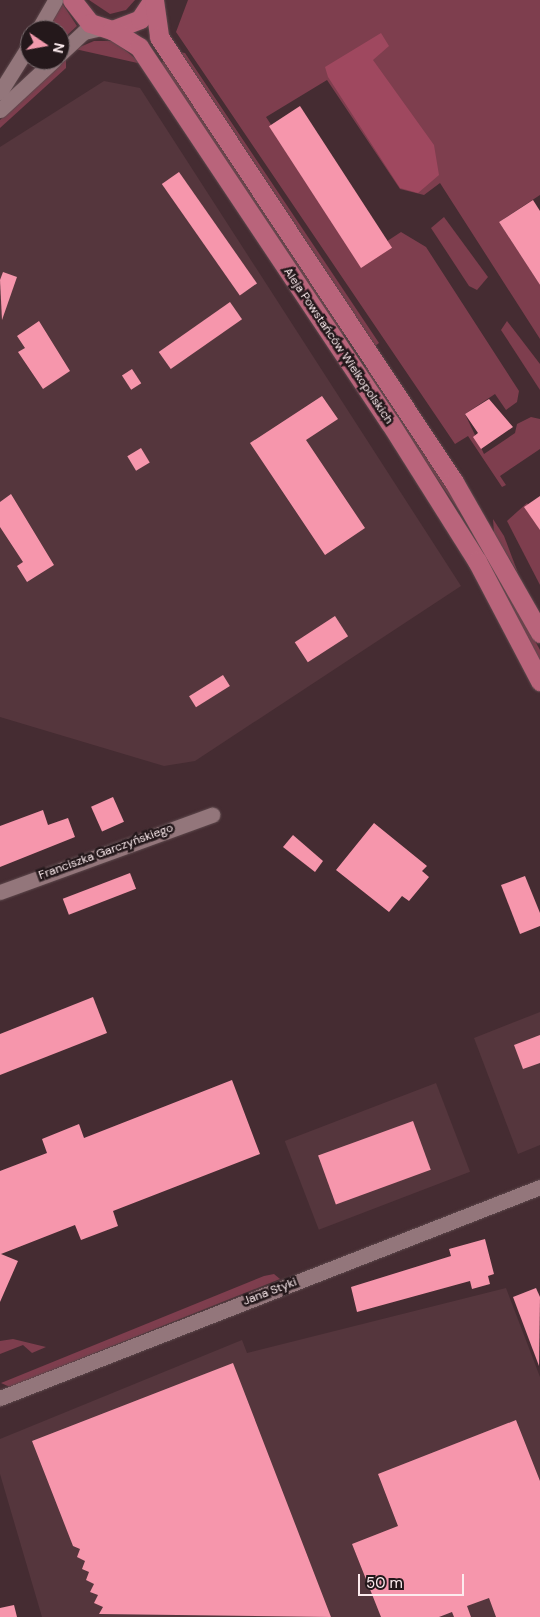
<!DOCTYPE html>
<html>
<head>
<meta charset="utf-8">
<style>
	body { margin:0 }
	#map { position:relative; width:540px; height:1617px; overflow:hidden; background:#452c32; font-family:"DM Sans",sans-serif }
	div>[style] { position:absolute }
	.built>* { inset:0; background:#55363d; transform-origin:0 0 }
	.green>* { inset:0; background:#7e3e4e }
	.forest>* { inset:0; background:#9f485f }
	.building>* { inset:0; background:#f696ac; transform-origin:0 0 }
	.roads { filter:drop-shadow(0 0 1px #5d484c) drop-shadow(0 0 1px #5d484c) }
	.minor>* { height:15px; margin:-7.5px; padding:0 7.5px; transform-origin:7.5px; border-radius:7.5px; background:#93767b }
	.major>* { height:19px; margin:-9.5px; padding:0 9.5px; transform-origin:9.5px; border-radius:9.5px; background:#b9647b }
	span { translate:-50% -50%; white-space:nowrap; text-align:center; line-height:1.15; -webkit-text-stroke:5px #24181b; paint-order:stroke }
	.street-label { font-size:12px; color:#fcebee }
	.north { position:absolute; left:20px; top:20px; width:50px; height:50px; box-sizing:border-box; background:#24181b; border:1px solid #7a6c6f; border-radius:50%; rotate:102deg; font-size:14px; font-weight:700; line-height:20px; text-align:center; color:#fcebee }
	.north::after { content:''; display:block; margin:auto; width:18px; height:22px; background:#f29aad; clip-path:polygon(50% 0,100% 100%,50% 72%,0 100%) }
	.scale { position:absolute; left:358px; top:1574px; width:106px; height:22px; box-sizing:border-box; border:2px solid #fcebee; border-top:0; padding-left:6px; font-size:15px; line-height:18px; white-space:nowrap; color:#fcebee; -webkit-text-stroke:4px #24181b; paint-order:stroke }
</style>
</head>
<body>
<div id="map">
	<div class="built">
		<i style="clip-path:polygon(104px 81px,140px 88px,461px 586px,195px 761px,164px 766px,0 717px,0 147px)"></i>
		<i style="clip-path:polygon(540px 1012px,540px 1145px,518px 1154px,474px 1038px)"></i>
		<i style="left:436px;top:1083px;width:95px;height:162px;rotate:69deg"></i>
		<i style="clip-path:polygon(506px 1288px,540px 1377px,540px 1617px,42px 1617px,0 1474px,0 1439px,242px 1340px,247px 1353px)"></i>
	</div>
	<div class="green">
		<i style="clip-path:polygon(89px 0,135px 0,126px 10px,110px 14px)"></i>
		<i style="clip-path:polygon(188px 0,540px 0,540px 195px,499px 222px,540px 285px,540px 339px,440px 183px,424px 195px,400px 189px,327px 80px,266px 117px,360px 259px,401px 232px,426px 247px,519px 391px,517px 402px,506px 410px,495px 394px,465px 414px,484px 454px,515px 433px,517px 424px,531px 417px,540px 419px,540px 449px,500px 476px,506px 485px,502px 487px,468px 436px,455px 444px,176px 32px)"></i>
		<i style="clip-path:polygon(62px 3px,77px 26px,64px 38px,60px 30px,47px 24px)"></i>
		<i style="clip-path:polygon(94px 41px,114px 41px,142px 64px,75px 49px)"></i>
		<i style="clip-path:polygon(179px 52px,185px 53px,379px 343px,374px 347px)"></i>
		<i style="clip-path:polygon(66px 59px,66px 68px,0 128px,0 120px)"></i>
		<i style="clip-path:polygon(165px 60px,345px 332px,342px 335px,160px 64px)"></i>
		<i style="clip-path:polygon(444px 217px,488px 277px,477px 290px,469px 286px,431px 228px)"></i>
		<i style="clip-path:polygon(507px 321px,540px 364px,540px 390px,501px 330px)"></i>
		<i style="clip-path:polygon(368px 366px,460px 507px,459px 511px,363px 369px)"></i>
		<i style="clip-path:polygon(527px 503px,540px 523px,540px 585px,507px 521px)"></i>
		<i style="clip-path:polygon(493px 519px,504px 536px,518px 573px,494px 533px)"></i>
		<i style="clip-path:polygon(478px 536px,540px 650px,540px 664px,473px 540px)"></i>
		<i style="clip-path:polygon(264px 1276px,274px 1274px,280px 1279px,10px 1387px,1px 1383px)"></i>
		<i style="clip-path:polygon(13px 1339px,46px 1347px,32px 1353px,23px 1345px,0 1354px,0 1341px)"></i>
	</div>
	<div class="forest">
		<i style="clip-path:polygon(381px 33px,389px 46px,373px 60px,434px 145px,439px 175px,418px 193px,400px 188px,328px 77px,325px 67px)"></i>
	</div>
	<div class="building">
		<i style="left:300px;top:106px;width:169px;height:37px;rotate:57deg"></i>
		<i style="left:179px;top:172px;width:136px;height:21px;rotate:55deg"></i>
		<i style="clip-path:polygon(533px 200px,540px 211px,540px 285px,499px 222px)"></i>
		<i style="clip-path:polygon(3px 272px,17px 277px,2px 320px,0 280px)"></i>
		<i style="left:230px;top:302px;width:21px;height:87px;rotate:55deg"></i>
		<i style="clip-path:polygon(39px 321px,70px 371px,43px 389px,18px 352px,25px 348px,17px 336px)"></i>
		<i style="left:132px;top:369px;width:17px;height:12px;rotate:57deg"></i>
		<i style="clip-path:polygon(322px 396px,338px 419px,306px 440px,365px 528px,325px 555px,250px 443px)"></i>
		<i style="clip-path:polygon(489px 399px,513px 427px,481px 449px,473px 437px,478px 433px,465px 414px)"></i>
		<i style="left:141px;top:448px;width:17px;height:16px;rotate:59deg"></i>
		<i style="clip-path:polygon(11px 494px,54px 565px,27px 582px,17px 566px,23px 562px,0 527px,0 502px)"></i>
		<i style="clip-path:polygon(540px 496px,540px 530px,524px 507px)"></i>
		<i style="left:335px;top:616px;width:24px;height:48px;rotate:57deg"></i>
		<i style="left:223px;top:675px;width:13px;height:40px;rotate:58deg"></i>
		<i style="left:113px;top:797px;width:27px;height:24px;rotate:66deg"></i>
		<i style="clip-path:polygon(43px 810px,48px 825px,68px 818px,75px 837px,0 867px,0 826px)"></i>
		<i style="clip-path:polygon(374px 823px,427px 866px,422px 871px,429px 877px,409px 901px,402px 896px,389px 912px,336px 870px)"></i>
		<i style="clip-path:polygon(293px 835px,323px 861px,315px 872px,283px 847px)"></i>
		<i style="left:130px;top:873px;width:17px;height:72px;rotate:69deg"></i>
		<i style="clip-path:polygon(525px 876px,540px 913px,540px 926px,520px 934px,501px 885px)"></i>
		<i style="clip-path:polygon(93px 997px,107px 1033px,0 1075px,0 1034px)"></i>
		<i style="clip-path:polygon(540px 1035px,540px 1063px,523px 1069px,514px 1045px)"></i>
		<i style="clip-path:polygon(232px 1080px,260px 1154px,113px 1211px,118px 1226px,81px 1240px,75px 1225px,1px 1254px,18px 1261px,0 1302px,0 1171px,47px 1153px,42px 1139px,79px 1124px,84px 1138px)"></i>
		<i style="left:413px;top:1121px;width:52px;height:101px;rotate:70deg"></i>
		<i style="clip-path:polygon(485px 1239px,494px 1274px,488px 1276px,490px 1284px,472px 1289px,470px 1281px,357px 1312px,351px 1287px,451px 1256px,449px 1249px)"></i>
		<i style="clip-path:polygon(536px 1288px,540px 1297px,539px 1366px,513px 1297px)"></i>
		<i style="clip-path:polygon(233px 1363px,331px 1617px,99px 1614px,103px 1607px,94px 1603px,98px 1595px,90px 1592px,94px 1584px,86px 1580px,89px 1572px,82px 1569px,85px 1561px,77px 1557px,80px 1549px,73px 1546px,32px 1441px)"></i>
		<i style="clip-path:polygon(516px 1420px,540px 1481px,540px 1617px,496px 1617px,489px 1598px,467px 1606px,471px 1617px,454px 1617px,452px 1612px,439px 1617px,381px 1617px,352px 1544px,398px 1526px,378px 1474px)"></i>
		<i style="clip-path:polygon(14px 1605px,17px 1617px,0 1617px,0 1608px)"></i>
	</div>
	<div class="roads">
		<div class="minor">
			<i style="left:38px;top:30px;width:34px;rotate:-60deg"></i>
			<i style="left:60px;top:54px;width:33px;rotate:-43deg"></i>
			<i style="left:84px;top:32px;width:18px;rotate:-13deg"></i>
			<i style="left:0;top:92px;width:57px;rotate:-58deg"></i>
			<i style="left:0;top:110px;width:74px;rotate:-42.8deg"></i>
			<i style="left:0;top:892px;width:226px;rotate:-20deg"></i>
			<i style="left:0;top:1398px;width:580px;rotate:-21.34deg"></i>
		</div>
		<div class="major">
			<i style="left:72px;top:0;width:29px;rotate:52deg"></i>
			<i style="left:90px;top:23px;width:23px;rotate:18deg"></i>
			<i style="left:112px;top:30px;width:30px;rotate:-21deg"></i>
			<i style="left:140px;top:19px;width:23px;rotate:-56deg"></i>
			<i style="left:154px;top:0;width:37px;rotate:82deg"></i>
			<i style="left:159px;top:37px;width:534px;rotate:56.46deg"></i>
			<i style="left:454px;top:482px;width:174px;rotate:60.3deg"></i>
			<i style="left:112px;top:30px;width:32px;rotate:32deg"></i>
			<i style="left:139px;top:47px;width:452px;rotate:56.3deg"></i>
			<i style="left:390px;top:423px;width:163px;rotate:57.8deg"></i>
			<i style="left:477px;top:561px;width:136px;rotate:62.3deg"></i>
		</div>
	</div>
	<div class="street-label">
		<span style="left:338px;top:346px;rotate:56deg">Aleja Powstańców Wielkopolskich</span>
		<span style="left:106px;top:852px;rotate:-20deg">Franciszka Garczyńskiego</span>
		<span style="left:270px;top:1292px;rotate:-21deg">Jana Styki</span>
	</div>
	<div class="north">N</div>
	<div class="scale">50 m</div>
</div>
</body>
</html>
